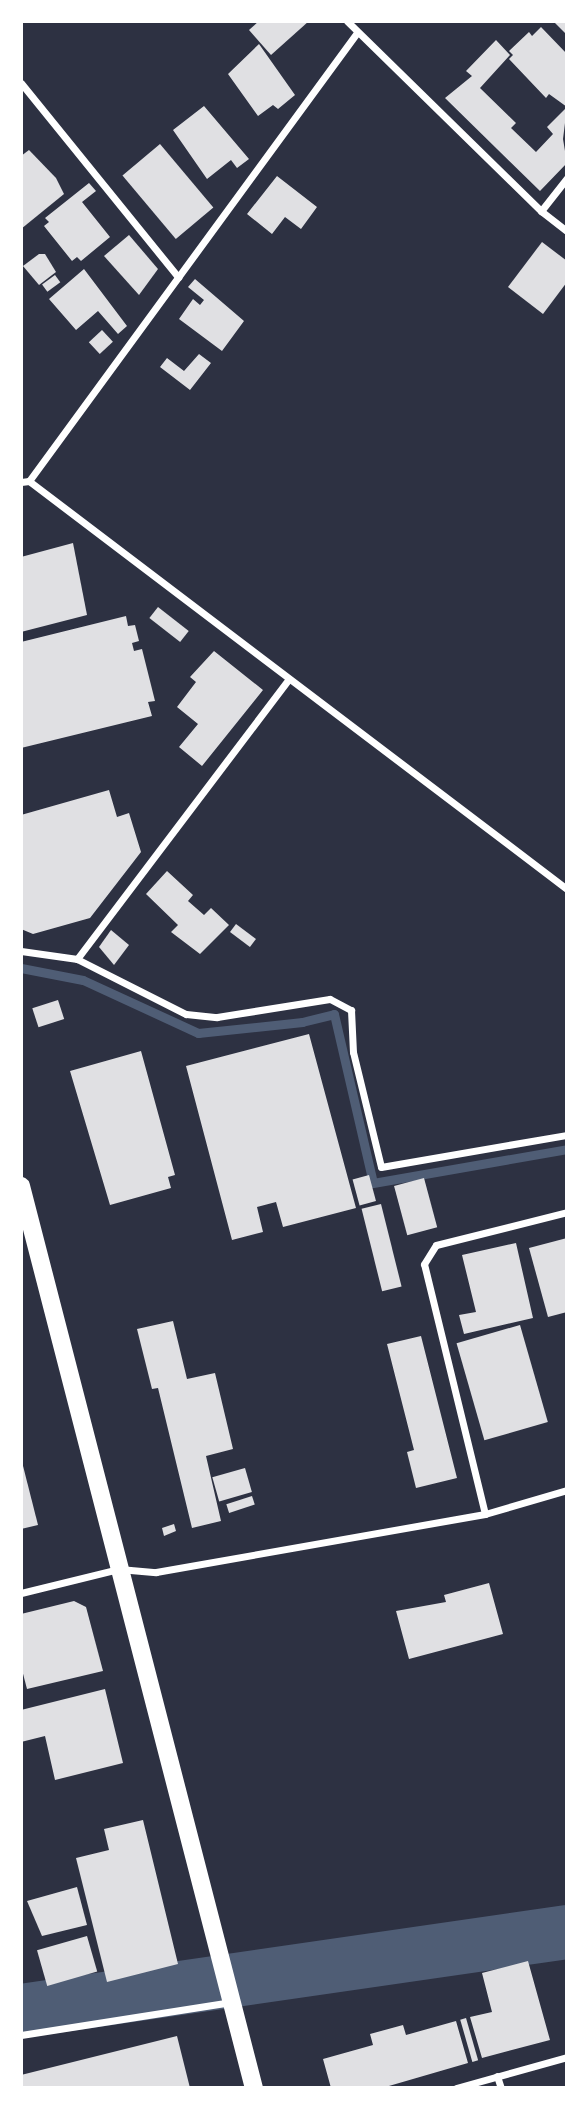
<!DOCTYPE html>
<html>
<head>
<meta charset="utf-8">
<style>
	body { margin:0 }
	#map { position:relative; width:588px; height:2109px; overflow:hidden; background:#2d3142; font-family:Commissioner,sans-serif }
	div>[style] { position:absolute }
	.stream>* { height:9px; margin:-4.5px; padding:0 4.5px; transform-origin:4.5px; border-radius:4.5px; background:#4f5d75 }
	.river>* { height:54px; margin:-27px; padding:0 27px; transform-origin:27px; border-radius:27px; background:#4f5d75 }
	.building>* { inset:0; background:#e0e0e3; transform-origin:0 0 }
	.minor>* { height:7px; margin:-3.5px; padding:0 3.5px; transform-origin:3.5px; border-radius:3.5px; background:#fff }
	.primary>* { height:18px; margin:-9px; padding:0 9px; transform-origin:9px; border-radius:9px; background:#fff }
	span { translate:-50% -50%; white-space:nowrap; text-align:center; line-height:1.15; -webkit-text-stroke:5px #fff; paint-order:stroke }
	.frame { position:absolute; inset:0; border:23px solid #fff; pointer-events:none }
</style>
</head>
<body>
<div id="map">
	<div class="stream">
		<i style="left:21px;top:968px;width:63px;rotate:11deg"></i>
		<i style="left:83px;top:980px;width:127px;rotate:24.7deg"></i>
		<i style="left:198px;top:1033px;width:105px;rotate:-6deg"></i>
		<i style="left:302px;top:1022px;width:33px;rotate:-14deg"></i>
		<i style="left:334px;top:1014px;width:173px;rotate:77deg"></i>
		<i style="left:373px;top:1183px;width:197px;rotate:-9.9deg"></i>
	</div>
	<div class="river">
		<i style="left:21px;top:2011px;width:552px;rotate:-8.23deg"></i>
	</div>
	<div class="building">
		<i style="clip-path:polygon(259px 21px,309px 21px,271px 55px,249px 30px)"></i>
		<i style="clip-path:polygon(553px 21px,567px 21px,567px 35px)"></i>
		<i style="clip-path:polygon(541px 27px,567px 54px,567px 107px,549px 94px,546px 98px,509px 59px,513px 55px,509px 51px,529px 32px,532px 36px)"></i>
		<i style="clip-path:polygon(496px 40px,510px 55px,480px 88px,516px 123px,511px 128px,536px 152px,553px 134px,547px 127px,567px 107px,563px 139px,567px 163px,540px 191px,445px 98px,472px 76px,466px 71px)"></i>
		<i style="clip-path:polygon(259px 44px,295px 95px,278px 109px,273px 105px,258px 116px,228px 74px)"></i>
		<i style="clip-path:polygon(204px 106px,249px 159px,237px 168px,231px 160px,207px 179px,173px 130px)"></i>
		<i style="left:160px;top:144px;width:83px;height:49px;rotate:50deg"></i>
		<i style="clip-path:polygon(29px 150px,56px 178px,64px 194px,21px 229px,21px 156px)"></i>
		<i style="clip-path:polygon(277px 176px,317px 207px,301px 229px,285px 217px,272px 234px,247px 214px)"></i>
		<i style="clip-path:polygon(89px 183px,96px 191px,82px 202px,110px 237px,81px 261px,77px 257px,72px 261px,44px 226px,49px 222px,45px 218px)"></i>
		<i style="clip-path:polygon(129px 235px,158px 269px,139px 295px,104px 256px)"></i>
		<i style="clip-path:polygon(542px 242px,567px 261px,567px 282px,543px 314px,508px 287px)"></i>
		<i style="clip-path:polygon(39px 254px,45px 254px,56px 272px,39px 285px,23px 266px)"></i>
		<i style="clip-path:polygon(84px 269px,127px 326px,118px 334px,98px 311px,76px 330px,49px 299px)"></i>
		<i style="left:55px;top:275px;width:9px;height:16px;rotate:54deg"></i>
		<i style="clip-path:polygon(195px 279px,244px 321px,222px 351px,179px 319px,193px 299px,200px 305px,204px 300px,188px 287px)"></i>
		<i style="left:102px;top:330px;width:16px;height:18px;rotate:47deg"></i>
		<i style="clip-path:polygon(199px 354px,211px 363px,190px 390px,160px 367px,167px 358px,184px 371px)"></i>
		<i style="clip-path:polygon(73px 543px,87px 615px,21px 632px,21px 557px)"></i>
		<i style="left:158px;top:607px;width:39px;height:14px;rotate:38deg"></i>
		<i style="clip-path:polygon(126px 616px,128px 626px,135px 625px,139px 641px,132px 643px,134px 651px,142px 649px,155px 701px,148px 702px,152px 716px,21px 748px,21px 642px)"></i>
		<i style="clip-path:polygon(214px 651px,263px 690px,202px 766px,179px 747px,198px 724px,177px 707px,196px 682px,190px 677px)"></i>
		<i style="clip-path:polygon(109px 790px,117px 817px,129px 813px,141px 852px,90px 918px,33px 934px,21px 929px,21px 815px)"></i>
		<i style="clip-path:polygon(167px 871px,193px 895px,188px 901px,204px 915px,211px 908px,229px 925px,200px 954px,171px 932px,178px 925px,146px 894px)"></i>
		<i style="left:236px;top:924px;width:25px;height:10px;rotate:37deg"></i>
		<i style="clip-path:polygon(111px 930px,129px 945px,114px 965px,99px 947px)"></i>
		<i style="left:58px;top:1000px;width:20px;height:27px;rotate:72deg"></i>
		<i style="clip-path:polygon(309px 1034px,356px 1208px,283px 1227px,276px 1202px,257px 1207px,263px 1232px,232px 1240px,186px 1066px)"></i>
		<i style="clip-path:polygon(141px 1051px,175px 1175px,168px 1177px,171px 1188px,110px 1205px,70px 1071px)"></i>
		<i style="left:369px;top:1175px;width:27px;height:17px;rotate:75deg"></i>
		<i style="left:424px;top:1178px;width:51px;height:31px;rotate:75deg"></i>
		<i style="left:381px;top:1204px;width:85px;height:20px;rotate:76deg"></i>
		<i style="clip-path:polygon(567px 1238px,567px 1312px,548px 1317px,529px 1248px)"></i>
		<i style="clip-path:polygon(516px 1243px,533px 1318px,464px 1334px,459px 1315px,476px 1312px,462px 1255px)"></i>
		<i style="clip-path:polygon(173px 1321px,187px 1379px,215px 1373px,233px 1449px,206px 1456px,221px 1521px,192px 1528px,158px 1388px,152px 1389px,137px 1329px)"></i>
		<i style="left:520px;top:1325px;width:101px;height:66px;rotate:74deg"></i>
		<i style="clip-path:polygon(421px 1336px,457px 1478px,416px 1488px,407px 1452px,414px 1450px,387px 1344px)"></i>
		<i style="clip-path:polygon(21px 1458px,38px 1525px,21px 1529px)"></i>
		<i style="left:245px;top:1468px;width:25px;height:34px;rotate:74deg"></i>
		<i style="left:252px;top:1496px;width:9px;height:27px;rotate:72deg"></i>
		<i style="clip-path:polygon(174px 1524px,176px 1531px,164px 1536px,162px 1528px)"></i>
		<i style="clip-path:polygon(489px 1583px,503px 1634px,409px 1659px,396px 1611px,446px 1602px,444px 1595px)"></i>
		<i style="clip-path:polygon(74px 1601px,86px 1607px,103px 1671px,27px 1689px,21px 1666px,21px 1614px)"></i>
		<i style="clip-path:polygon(105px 1689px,123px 1763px,55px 1780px,45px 1736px,21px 1742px,21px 1710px)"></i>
		<i style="clip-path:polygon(143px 1820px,178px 1964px,107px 1982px,76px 1858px,109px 1850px,104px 1829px)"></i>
		<i style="clip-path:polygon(77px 1887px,87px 1925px,42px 1936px,27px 1901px)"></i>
		<i style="left:87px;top:1936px;width:37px;height:52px;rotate:74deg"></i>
		<i style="clip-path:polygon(528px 1961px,550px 2040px,482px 2058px,470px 2017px,492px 2012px,482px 1973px)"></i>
		<i style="left:466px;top:2018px;width:44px;height:6px;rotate:74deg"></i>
		<i style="clip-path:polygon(456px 2021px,468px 2063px,382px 2088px,331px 2088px,323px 2059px,373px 2045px,370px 2034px,403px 2025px,406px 2035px)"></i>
		<i style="clip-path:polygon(177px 2036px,190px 2088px,21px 2088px,21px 2075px)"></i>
	</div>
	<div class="minor">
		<i style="left:347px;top:21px;width:272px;rotate:44.4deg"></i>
		<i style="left:21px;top:83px;width:250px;rotate:51deg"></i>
		<i style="left:567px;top:178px;width:42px;rotate:128.2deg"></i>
		<i style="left:541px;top:211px;width:33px;rotate:38deg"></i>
		<i style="left:29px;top:481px;width:554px;rotate:-53.81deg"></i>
		<i style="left:21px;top:482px;width:8px;rotate:-7deg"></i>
		<i style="left:29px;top:481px;width:675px;rotate:37.18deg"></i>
		<i style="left:21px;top:951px;width:57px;rotate:8.1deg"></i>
		<i style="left:77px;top:959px;width:122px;rotate:26.8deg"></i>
		<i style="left:186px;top:1014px;width:31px;rotate:6deg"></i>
		<i style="left:217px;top:1017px;width:114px;rotate:-9.1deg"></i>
		<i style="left:330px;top:999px;width:24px;rotate:28deg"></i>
		<i style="left:351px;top:1010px;width:42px;rotate:87.3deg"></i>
		<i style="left:353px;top:1052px;width:118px;rotate:76.3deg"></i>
		<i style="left:381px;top:1167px;width:189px;rotate:-9.8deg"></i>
		<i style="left:77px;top:959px;width:350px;rotate:-52.9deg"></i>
		<i style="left:485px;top:1514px;width:257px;rotate:-103.7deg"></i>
		<i style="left:424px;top:1264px;width:22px;rotate:-58deg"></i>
		<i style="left:436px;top:1245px;width:135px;rotate:-14.1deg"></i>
		<i style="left:21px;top:1593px;width:101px;rotate:-13.8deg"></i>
		<i style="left:119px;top:1569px;width:37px;rotate:5deg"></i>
		<i style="left:156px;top:1572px;width:334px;rotate:-10deg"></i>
		<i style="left:485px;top:1514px;width:85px;rotate:-16.3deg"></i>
		<i style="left:21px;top:2035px;width:213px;rotate:-8.9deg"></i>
		<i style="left:497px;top:2076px;width:13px;rotate:72deg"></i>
		<i style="left:456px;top:2088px;width:115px;rotate:-15.6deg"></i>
	</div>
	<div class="primary">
		<i style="left:21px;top:1186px;width:932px;rotate:75.52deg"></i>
	</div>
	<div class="frame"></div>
</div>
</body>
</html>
